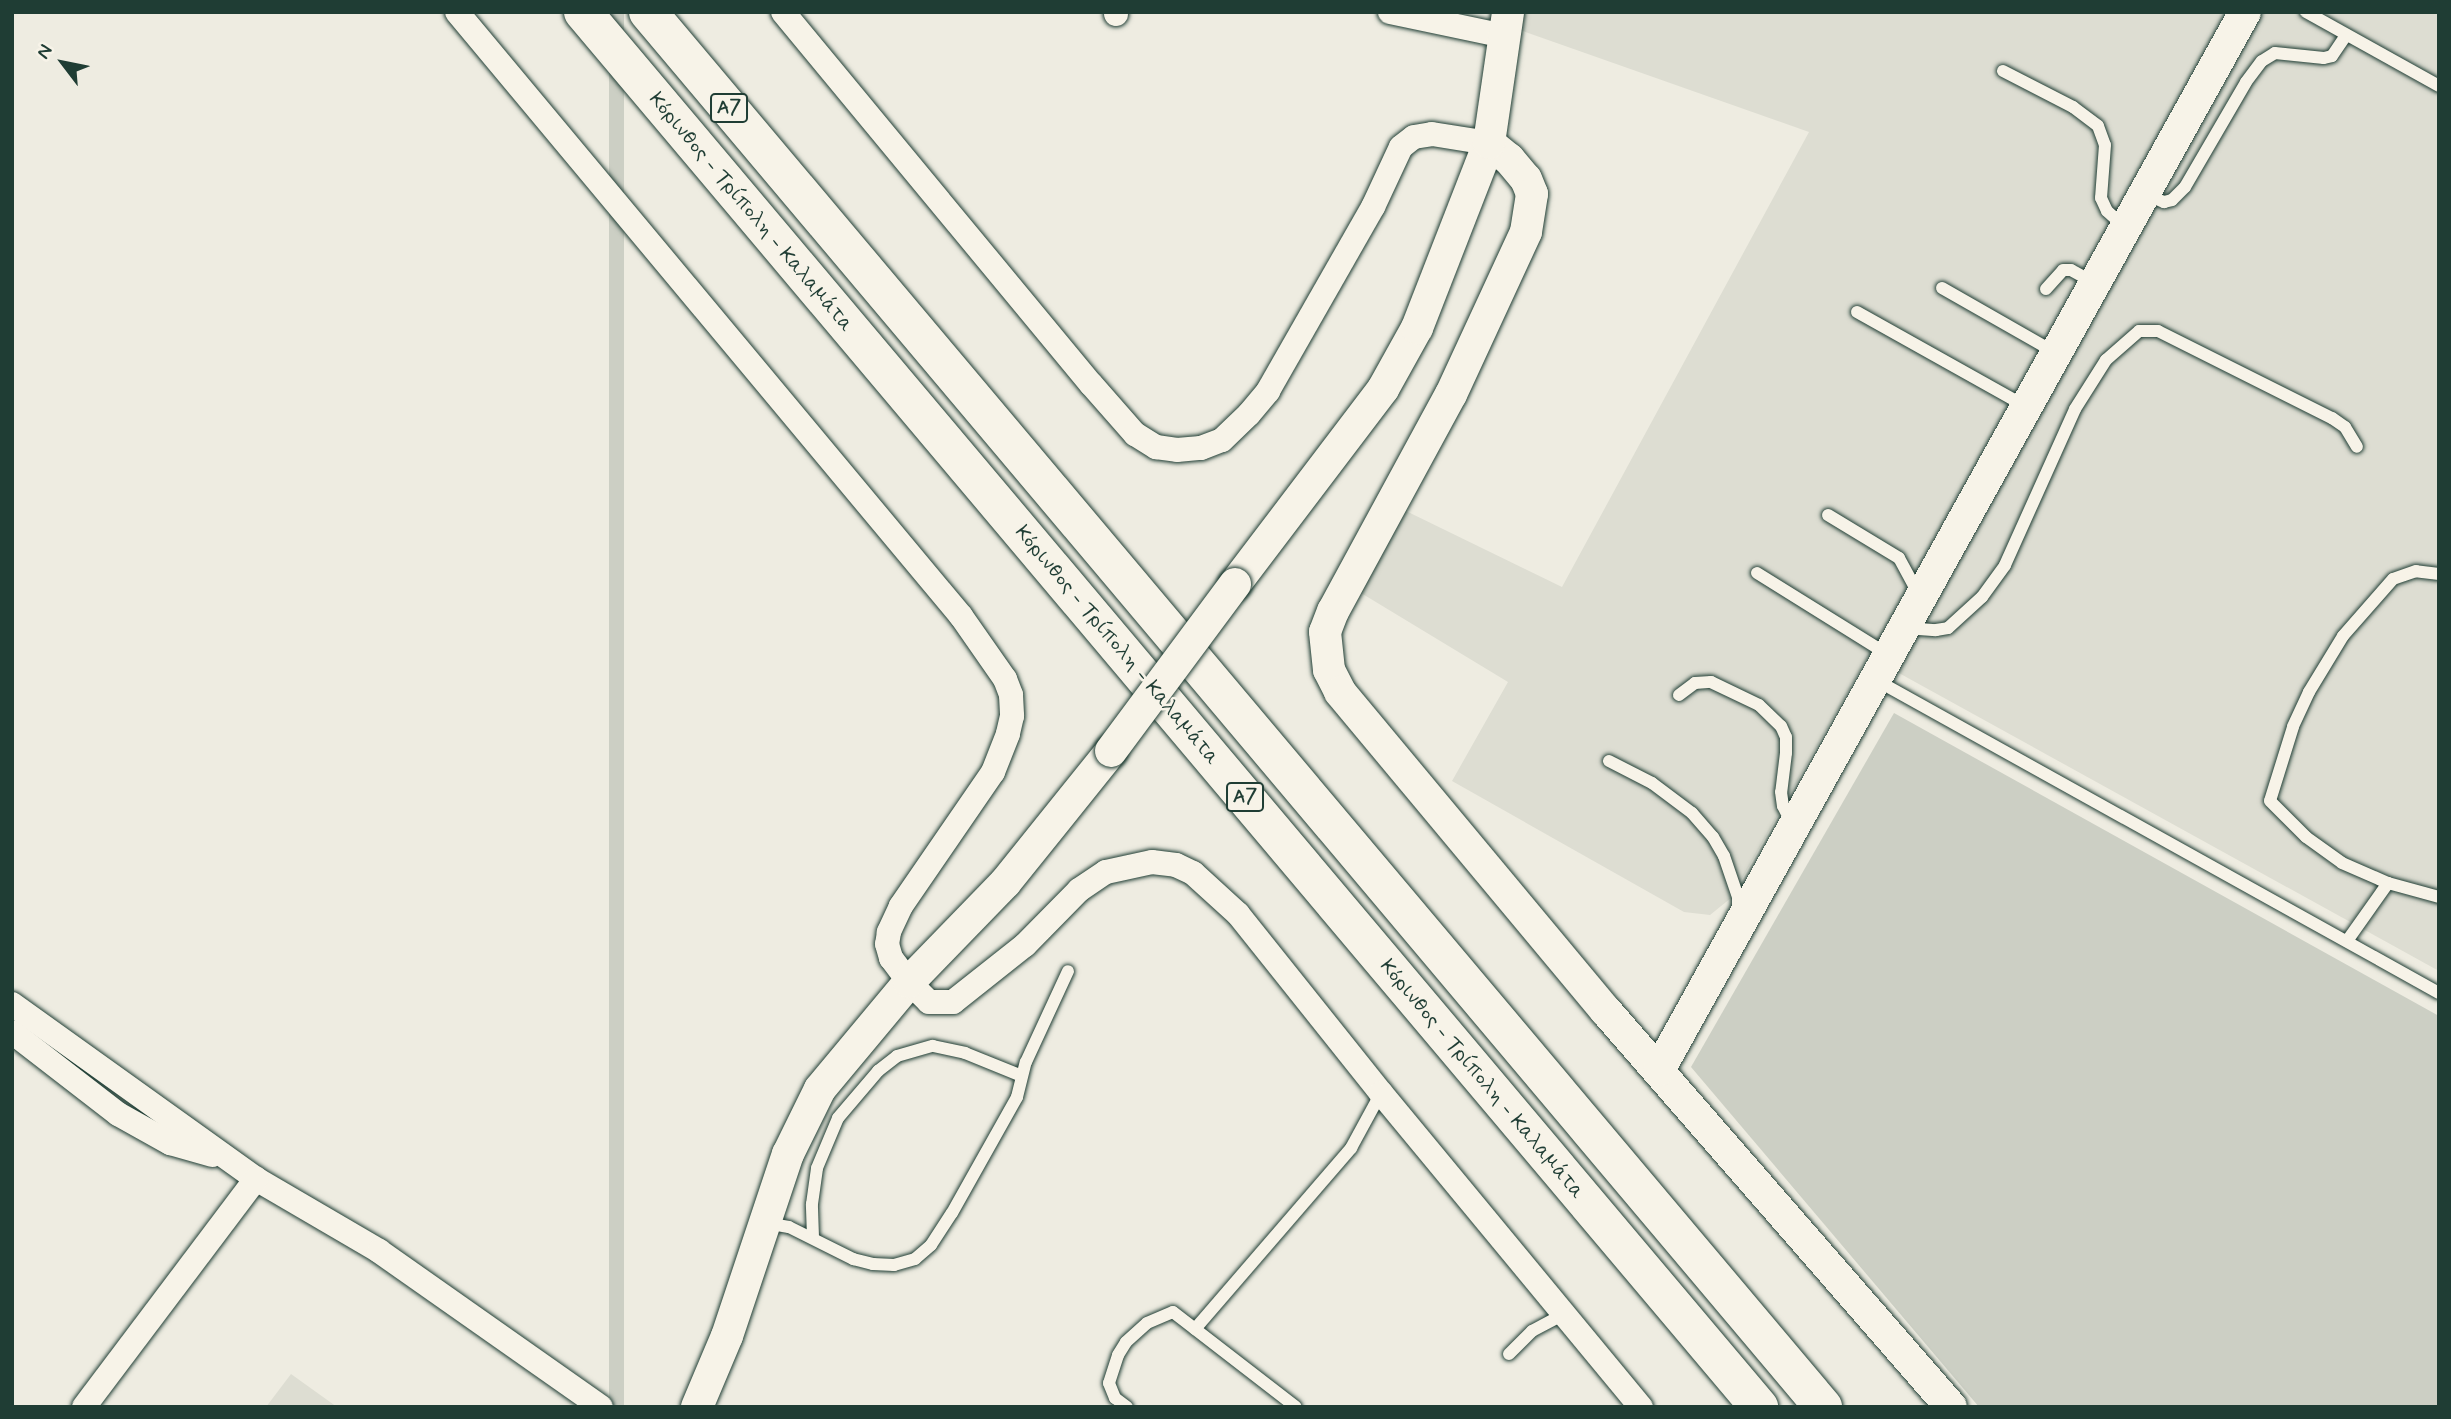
<!DOCTYPE html>
<html>
<head>
<meta charset="utf-8">
<style>
	body { margin:0 }
	#map { position:relative; width:2451px; height:1419px; overflow:hidden; background:#eeece1; font-family:Mynerve,sans-serif }
	div>[style] { position:absolute }
	.built>* { inset:0; background:#ddddd2 }
	.green>* { inset:0; background:#cccfc4; transform-origin:0 0 }
	.roads { filter:drop-shadow(0 0 2px #1f3d34) drop-shadow(0 0 2px #1f3d34) }
	.service>* { height:12px; margin:-6px; padding:0 6px; transform-origin:6px; border-radius:6px; background:#f7f3e8 }
	.minor>* { height:24px; margin:-12px; padding:0 12px; transform-origin:12px; border-radius:12px; background:#f7f3e8 }
	.tertiary>* { height:32px; margin:-16px; padding:0 16px; transform-origin:16px; border-radius:16px; background:#f7f3e8 }
	.motorway>* { height:38px; margin:-19px; padding:0 19px; transform-origin:19px; border-radius:19px; background:#f7f3e8 }
	.bridges { filter:drop-shadow(0 0 2px #1f3d34) drop-shadow(0 0 2px #1f3d34) }
	.tertiary-bridge>* { height:32px; margin:-16px; padding:0 16px; transform-origin:16px; border-radius:16px; background:#f7f3e8 }
	span { translate:-50% -50%; white-space:nowrap; text-align:center; line-height:1.15; -webkit-text-stroke:5px #f7f3e8; paint-order:stroke }
	.shield-label span { padding:2px 5px; background:#f7f3e8; border:2px solid; border-radius:5px; -webkit-text-stroke-width:0 }
	.shield-label { font-size:19px; color:#1f3d34; font-weight:700 }
	.street-label { font-size:21px; color:#1f3d34 }
	.frame { position:absolute; inset:0; border:14px solid #1f3d34; pointer-events:none }
	.north { position:absolute; left:28px; top:28px; width:70px; height:70px; -webkit-text-stroke:5px #f7f3e8; paint-order:stroke; rotate:302deg; font-size:19px; font-weight:700; line-height:28px; text-align:center; color:#1f3d34 }
	.north::after { content:''; display:block; margin:auto; width:24px; height:32px; background:#1f3d34; clip-path:polygon(50% 0,100% 100%,50% 72%,0 100%) }
</style>
</head>
<body>
<div id="map">
	<div class="built">
		<i style="clip-path:polygon(1522px 12px,2439px 12px,2439px 971px,1868px 656px,1731px 898px,1710px 915px,1684px 912px,1452px 781px,1508px 682px,1361px 593px,1406px 511px,1562px 587px,1809px 132px,1520px 30px)"></i>
		<i style="clip-path:polygon(291px 1374px,337px 1407px,266px 1407px)"></i>
	</div>
	<div class="green">
		<i style="left:609px;top:12px;width:15px;height:1824px"></i>
		<i style="clip-path:polygon(1894px 713px,2439px 1016px,2439px 1407px,1979px 1407px,1691px 1067px)"></i>
	</div>
	<div class="roads">
		<div class="service">
			<i style="left:2306px;top:12px;width:152px;rotate:29.1deg"></i>
			<i style="left:2003px;top:71px;width:79px;rotate:27.2deg"></i>
			<i style="left:2073px;top:107px;width:31px;rotate:37deg"></i>
			<i style="left:2098px;top:126px;width:20px;rotate:70deg"></i>
			<i style="left:2105px;top:145px;width:53px;rotate:94.3deg"></i>
			<i style="left:2101px;top:198px;width:14px;rotate:65deg"></i>
			<i style="left:2107px;top:211px;width:24px;rotate:42deg"></i>
			<i style="left:2145px;top:194px;width:21px;rotate:23deg"></i>
			<i style="left:2164px;top:202px;width:8px;rotate:-14deg"></i>
			<i style="left:2172px;top:200px;width:18px;rotate:-45deg"></i>
			<i style="left:2185px;top:187px;width:121px;rotate:-59.8deg"></i>
			<i style="left:2246px;top:82px;width:26px;rotate:-53deg"></i>
			<i style="left:2262px;top:61px;width:15px;rotate:-32deg"></i>
			<i style="left:2275px;top:53px;width:49px;rotate:5.8deg"></i>
			<i style="left:2324px;top:58px;width:8px;rotate:-14deg"></i>
			<i style="left:2332px;top:56px;width:25px;rotate:-56deg"></i>
			<i style="left:1942px;top:288px;width:131px;rotate:29.7deg"></i>
			<i style="left:2046px;top:289px;width:25px;rotate:-48deg"></i>
			<i style="left:2063px;top:270px;width:8px"></i>
			<i style="left:2071px;top:270px;width:25px;rotate:29deg"></i>
			<i style="left:1857px;top:312px;width:193px;rotate:29.2deg"></i>
			<i style="left:1828px;top:515px;width:83px;rotate:31.2deg"></i>
			<i style="left:1899px;top:558px;width:42px;rotate:61.6deg"></i>
			<i style="left:1757px;top:573px;width:153px;rotate:31.9deg"></i>
			<i style="left:2439px;top:574px;width:23px;rotate:-173deg"></i>
			<i style="left:2416px;top:571px;width:24px;rotate:161deg"></i>
			<i style="left:2393px;top:579px;width:76px;rotate:131.3deg"></i>
			<i style="left:2343px;top:636px;width:66px;rotate:121.3deg"></i>
			<i style="left:2309px;top:692px;width:38px;rotate:115deg"></i>
			<i style="left:2293px;top:727px;width:77px;rotate:107.3deg"></i>
			<i style="left:2270px;top:801px;width:51px;rotate:45deg"></i>
			<i style="left:2306px;top:837px;width:44px;rotate:35.8deg"></i>
			<i style="left:2342px;top:863px;width:50px;rotate:23.5deg"></i>
			<i style="left:2388px;top:883px;width:53px;rotate:15.4deg"></i>
			<i style="left:1905px;top:628px;width:31px;rotate:4deg"></i>
			<i style="left:1936px;top:630px;width:12px;rotate:-9deg"></i>
			<i style="left:1948px;top:628px;width:46px;rotate:-42.4deg"></i>
			<i style="left:1982px;top:597px;width:39px;rotate:-54deg"></i>
			<i style="left:2005px;top:565px;width:171px;rotate:-65.8deg"></i>
			<i style="left:2075px;top:409px;width:58px;rotate:-57.7deg"></i>
			<i style="left:2106px;top:360px;width:44px;rotate:-41.3deg"></i>
			<i style="left:2139px;top:331px;width:19px"></i>
			<i style="left:2158px;top:331px;width:195px;rotate:26.6deg"></i>
			<i style="left:2332px;top:418px;width:16px;rotate:35deg"></i>
			<i style="left:2345px;top:427px;width:23px;rotate:59deg"></i>
			<i style="left:1876px;top:680px;width:644px;rotate:29.07deg"></i>
			<i style="left:1679px;top:695px;width:20px;rotate:-37deg"></i>
			<i style="left:1695px;top:683px;width:16px;rotate:-4deg"></i>
			<i style="left:1711px;top:682px;width:53px;rotate:25.6deg"></i>
			<i style="left:1759px;top:705px;width:30px;rotate:44deg"></i>
			<i style="left:1781px;top:726px;width:12px;rotate:66deg"></i>
			<i style="left:1786px;top:737px;width:16px;rotate:90deg"></i>
			<i style="left:1786px;top:753px;width:39px;rotate:97deg"></i>
			<i style="left:1781px;top:792px;width:14px;rotate:82deg"></i>
			<i style="left:1783px;top:806px;width:20px;rotate:63deg"></i>
			<i style="left:1609px;top:761px;width:48px;rotate:27.1deg"></i>
			<i style="left:1652px;top:783px;width:50px;rotate:36.9deg"></i>
			<i style="left:1692px;top:813px;width:32px;rotate:49deg"></i>
			<i style="left:1713px;top:837px;width:22px;rotate:60deg"></i>
			<i style="left:1724px;top:856px;width:43px;rotate:71.1deg"></i>
			<i style="left:1738px;top:897px;width:15px;rotate:90deg"></i>
			<i style="left:2347px;top:941px;width:71px;rotate:-54.7deg"></i>
			<i style="left:766px;top:1223px;width:23px;rotate:10deg"></i>
			<i style="left:789px;top:1227px;width:72px;rotate:26.6deg"></i>
			<i style="left:853px;top:1259px;width:21px;rotate:14deg"></i>
			<i style="left:873px;top:1264px;width:21px;rotate:3deg"></i>
			<i style="left:894px;top:1265px;width:22px;rotate:-16deg"></i>
			<i style="left:915px;top:1259px;width:21px;rotate:-41deg"></i>
			<i style="left:931px;top:1245px;width:38px;rotate:-57deg"></i>
			<i style="left:952px;top:1213px;width:133px;rotate:-60.7deg"></i>
			<i style="left:1017px;top:1097px;width:36px;rotate:-76deg"></i>
			<i style="left:1026px;top:1062px;width:100px;rotate:-65.2deg"></i>
			<i style="left:813px;top:1237px;width:33px;rotate:-92deg"></i>
			<i style="left:812px;top:1204px;width:36px;rotate:-82deg"></i>
			<i style="left:817px;top:1168px;width:54px;rotate:-67.2deg"></i>
			<i style="left:838px;top:1118px;width:62px;rotate:-49.6deg"></i>
			<i style="left:878px;top:1071px;width:24px;rotate:-38deg"></i>
			<i style="left:897px;top:1056px;width:37px;rotate:-16deg"></i>
			<i style="left:933px;top:1046px;width:33px;rotate:12deg"></i>
			<i style="left:965px;top:1053px;width:61px;rotate:22deg"></i>
			<i style="left:1195px;top:1329px;width:239px;rotate:-49.2deg"></i>
			<i style="left:1351px;top:1148px;width:63px;rotate:-61.4deg"></i>
			<i style="left:1509px;top:1354px;width:33px;rotate:-45deg"></i>
			<i style="left:1532px;top:1331px;width:36px;rotate:-28deg"></i>
			<i style="left:1127px;top:1407px;width:15px;rotate:-143deg"></i>
			<i style="left:1115px;top:1398px;width:16px;rotate:-112deg"></i>
			<i style="left:1109px;top:1383px;width:29px;rotate:-72deg"></i>
			<i style="left:1118px;top:1355px;width:15px;rotate:-58deg"></i>
			<i style="left:1126px;top:1342px;width:28px;rotate:-42deg"></i>
			<i style="left:1147px;top:1323px;width:28px;rotate:-23deg"></i>
			<i style="left:1173px;top:1312px;width:155px;rotate:37.7deg"></i>
		</div>
		<div class="minor">
			<i style="left:457px;top:12px;width:787px;rotate:50.16deg"></i>
			<i style="left:961px;top:616px;width:77px;rotate:55.1deg"></i>
			<i style="left:1005px;top:679px;width:17px;rotate:69deg"></i>
			<i style="left:1011px;top:695px;width:21px;rotate:87deg"></i>
			<i style="left:1012px;top:716px;width:18px;rotate:103deg"></i>
			<i style="left:1008px;top:734px;width:41px;rotate:111.5deg"></i>
			<i style="left:993px;top:772px;width:163px;rotate:124.5deg"></i>
			<i style="left:901px;top:906px;width:29px;rotate:115deg"></i>
			<i style="left:889px;top:932px;width:12px;rotate:99deg"></i>
			<i style="left:887px;top:944px;width:15px;rotate:74deg"></i>
			<i style="left:891px;top:958px;width:30px;rotate:53deg"></i>
			<i style="left:909px;top:982px;width:28px;rotate:45deg"></i>
			<i style="left:929px;top:1002px;width:24px"></i>
			<i style="left:953px;top:1002px;width:92px;rotate:-38.4deg"></i>
			<i style="left:1025px;top:945px;width:77px;rotate:-45.5deg"></i>
			<i style="left:1079px;top:890px;width:32px;rotate:-34deg"></i>
			<i style="left:1106px;top:872px;width:47px;rotate:-12.3deg"></i>
			<i style="left:1152px;top:862px;width:24px;rotate:7deg"></i>
			<i style="left:1176px;top:865px;width:19px;rotate:25deg"></i>
			<i style="left:1193px;top:873px;width:61px;rotate:42.3deg"></i>
			<i style="left:1238px;top:914px;width:229px;rotate:51.4deg"></i>
			<i style="left:1381px;top:1093px;width:408px;rotate:50.4deg"></i>
			<i style="left:783px;top:12px;width:483px;rotate:50.4deg"></i>
			<i style="left:1091px;top:384px;width:67px;rotate:48.7deg"></i>
			<i style="left:1135px;top:434px;width:25px;rotate:32deg"></i>
			<i style="left:1156px;top:447px;width:21px;rotate:8deg"></i>
			<i style="left:1177px;top:450px;width:24px;rotate:-5deg"></i>
			<i style="left:1201px;top:448px;width:22px;rotate:-21deg"></i>
			<i style="left:1222px;top:440px;width:37px;rotate:-44deg"></i>
			<i style="left:1249px;top:414px;width:30px;rotate:-50deg"></i>
			<i style="left:1268px;top:391px;width:212px;rotate:-60.3deg"></i>
			<i style="left:1373px;top:207px;width:66px;rotate:-65deg"></i>
			<i style="left:1401px;top:147px;width:16px;rotate:-38deg"></i>
			<i style="left:1414px;top:137px;width:18px;rotate:-9deg"></i>
			<i style="left:1432px;top:134px;width:58px;rotate:9deg"></i>
			<i style="left:1390px;top:12px;width:117px;rotate:11.8deg"></i>
			<i style="left:1116px;top:14px;width:2px;rotate:-90deg"></i>
			<i style="left:12px;top:1004px;width:300px;rotate:35.6deg"></i>
			<i style="left:256px;top:1179px;width:143px;rotate:30.3deg"></i>
			<i style="left:379px;top:1251px;width:271px;rotate:35.1deg"></i>
			<i style="left:12px;top:1032px;width:134px;rotate:37.7deg"></i>
			<i style="left:118px;top:1114px;width:60px;rotate:29.1deg"></i>
			<i style="left:170px;top:1143px;width:44px;rotate:15.9deg"></i>
			<i style="left:84px;top:1407px;width:286px;rotate:-53deg"></i>
		</div>
		<div class="tertiary">
			<i style="left:1489px;top:143px;width:26px;rotate:39deg"></i>
			<i style="left:1509px;top:159px;width:26px;rotate:50deg"></i>
			<i style="left:1526px;top:179px;width:16px;rotate:68deg"></i>
			<i style="left:1532px;top:194px;width:38px;rotate:99deg"></i>
			<i style="left:1526px;top:232px;width:179px;rotate:114.8deg"></i>
			<i style="left:1451px;top:394px;width:247px;rotate:118.5deg"></i>
			<i style="left:1333px;top:611px;width:22px;rotate:111deg"></i>
			<i style="left:1325px;top:632px;width:38px;rotate:84deg"></i>
			<i style="left:1329px;top:670px;width:25px;rotate:63deg"></i>
			<i style="left:1340px;top:692px;width:415px;rotate:50.2deg"></i>
			<i style="left:1606px;top:1011px;width:525px;rotate:48.94deg"></i>
			<i style="left:1235px;top:584px;width:245px;rotate:-52.8deg"></i>
			<i style="left:1383px;top:389px;width:70px;rotate:-60.9deg"></i>
			<i style="left:1417px;top:328px;width:199px;rotate:-68.7deg"></i>
			<i style="left:1489px;top:143px;width:132px;rotate:-81.7deg"></i>
			<i style="left:1659px;top:1070px;width:1209px;rotate:-61.02deg"></i>
			<i style="left:697px;top:1407px;width:77px;rotate:-67.1deg"></i>
			<i style="left:727px;top:1336px;width:192px;rotate:-71.5deg"></i>
			<i style="left:788px;top:1154px;width:72px;rotate:-63.8deg"></i>
			<i style="left:820px;top:1089px;width:139px;rotate:-50.2deg"></i>
			<i style="left:909px;top:982px;width:138px;rotate:-45.9deg"></i>
			<i style="left:1005px;top:883px;width:169px;rotate:-51.2deg"></i>
		</div>
		<div class="motorway">
			<i style="left:583px;top:12px;width:1825px;rotate:49.87deg"></i>
			<i style="left:648px;top:12px;width:1824px;rotate:49.89deg"></i>
		</div>
	</div>
	<div class="bridges">
		<div class="tertiary-bridge">
			<i style="left:1111px;top:751px;width:208px;rotate:-53.4deg"></i>
		</div>
	</div>
	<div class="shield-label">
		<span style="left:729px;top:108px">Α7</span>
		<span style="left:1245px;top:797px">Α7</span>
	</div>
	<div class="street-label">
		<span style="left:751px;top:212px;rotate:50deg">Κόρινθος - Τρίπολη - Καλαμάτα</span>
		<span style="left:1117px;top:645px;rotate:50deg">Κόρινθος - Τρίπολη - Καλαμάτα</span>
		<span style="left:1482px;top:1079px;rotate:50deg">Κόρινθος - Τρίπολη - Καλαμάτα</span>
	</div>
	<div class="frame"></div>
	<div class="north">N</div>
</div>
</body>
</html>
